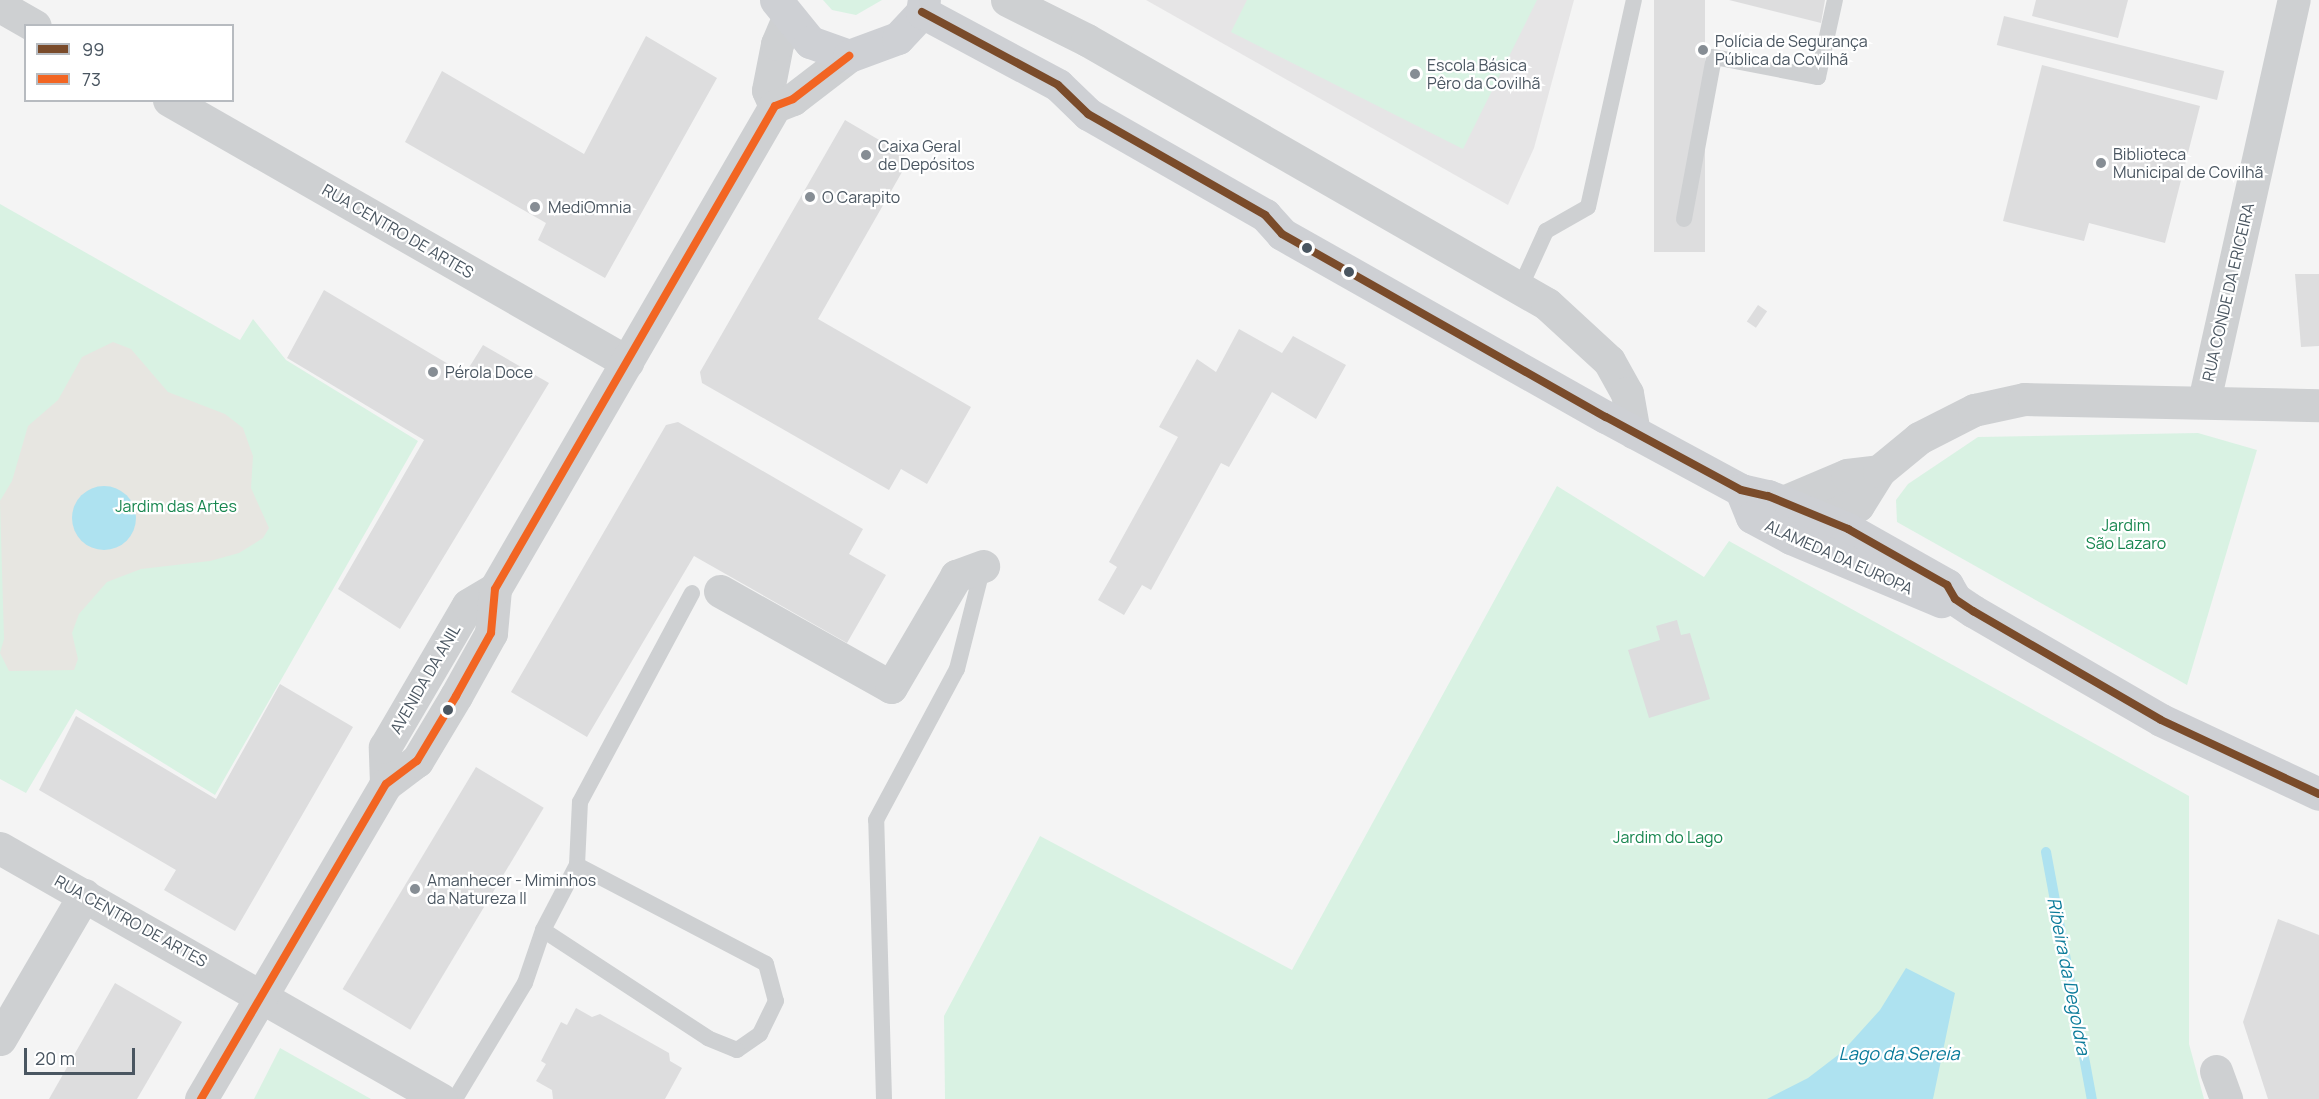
<!DOCTYPE html>
<html>
<head>
<meta charset="utf-8">
<style>
	body { margin:0 }
	#map { position:relative; width:2319px; height:1099px; overflow:hidden; background:#f4f4f4; font-family:Manrope,sans-serif }
	div>[style] { position:absolute }
	.education>* { inset:0; background:#e6e5e6 }
	.green>* { inset:0; background:#d9f2e3 }
	.sand>* { inset:0; background:#e7e6e1 }
	.water>* { inset:0; background:#aee2f0 }
	.round { border-radius:50% }
	.stream>* { height:10px; margin:-5px; padding:0 5px; transform-origin:5px; border-radius:5px; background:#aee2f0 }
	.building>* { inset:0; background:#ddddde; transform-origin:0 0 }
	.service>* { height:16px; margin:-8px; padding:0 8px; transform-origin:8px; border-radius:8px; background:#ced0d2 }
	.minor>* { height:33px; margin:-16.5px; padding:0 16.5px; transform-origin:16.5px; border-radius:16.5px; background:#ced0d2 }
	.tertiary>* { height:33px; margin:-16.5px; padding:0 16.5px; transform-origin:16.5px; border-radius:16.5px; background:#ced0d2 }
	.secondary>* { height:33px; margin:-16.5px; padding:0 16.5px; transform-origin:16.5px; border-radius:16.5px; background:#ced0d4 }
	.bus-1>* { height:8px; margin:-4px; padding:0 4px; transform-origin:4px; border-radius:4px; background:#7a4b2a }
	.bus-2>* { height:8px; margin:-4px; padding:0 4px; transform-origin:4px; border-radius:4px; background:#f26522 }
	.dots>* { width:16px; height:16px; translate:-50% -50%; box-sizing:border-box; border:3px solid #fff; border-radius:50% }
	span { translate:-50% -50%; white-space:nowrap; text-align:center; line-height:1.15; -webkit-text-stroke:4.5px #fff; paint-order:stroke }
	.poi-label { font-size:16px; color:#4a5661 }
	.left { translate:0 -50%; text-align:left }
	.street-label { font-size:16px; color:#4a5661 }
	.park-label { font-size:16px; color:#17864f }
	.water-label { font-size:18px; color:#0c7c9b; font-style:italic }
	.legend { position:absolute; left:24px; top:24px; width:210px; height:78px; box-sizing:border-box; background:#fff; border:2px solid #b7bbc0; margin:0; padding:8px 10px; list-style:none; font-size:18px; color:#4a5661 }
	.legend li { display:flex; align-items:center; gap:12px; height:30px }
	.legend b { width:30px; border:2px solid #b7bbc0 }
	.scale { position:absolute; left:24px; top:1048px; width:111px; height:27px; box-sizing:border-box; border:3px solid #4a5661; border-top:0; padding-left:8px; font-size:18px; line-height:21px; white-space:nowrap; color:#4a5661; -webkit-text-stroke:4px #fff; paint-order:stroke }
</style>
</head>
<body>
<div id="map">
	<div class="education">
		<i style="clip-path:polygon(1146px 0,1574px 0,1534px 148px,1508px 205px)"></i>
	</div>
	<div class="green">
		<i style="clip-path:polygon(823px 0,882px 0,856px 15px,832px 10px)"></i>
		<i style="clip-path:polygon(1247px 0,1537px 0,1463px 149px,1231px 32px)"></i>
		<i style="clip-path:polygon(0 204px,240px 340px,253px 319px,286px 360px,418px 441px,215px 795px,76px 709px,26px 793px,0 779px)"></i>
		<i style="clip-path:polygon(2198px 433px,2257px 450px,2187px 685px,1897px 522px,1896px 500px,1908px 484px,1978px 437px)"></i>
		<i style="clip-path:polygon(1557px 486px,1704px 577px,1729px 541px,2189px 796px,2189px 1044px,2204px 1099px,945px 1099px,944px 1016px,1040px 836px,1292px 970px)"></i>
		<i style="clip-path:polygon(280px 1048px,371px 1099px,254px 1099px)"></i>
	</div>
	<div class="sand">
		<i style="clip-path:polygon(113px 342px,131px 349px,168px 392px,225px 414px,243px 428px,253px 456px,251px 488px,269px 528px,263px 538px,239px 553px,210px 561px,141px 569px,107px 582px,79px 614px,72px 633px,78px 659px,74px 670px,9px 671px,0 653px,4px 639px,0 501px,12px 481px,28px 426px,58px 400px,82px 357px)"></i>
	</div>
	<div class="water">
		<i class="round" style="left:72px;top:486px;width:64px;height:64px"></i>
		<i style="clip-path:polygon(1906px 968px,1955px 993px,1933px 1099px,1767px 1099px,1808px 1078px,1842px 1052px,1880px 1010px)"></i>
	</div>
	<div class="stream">
		<i style="left:2046px;top:852px;width:251px;rotate:79.5deg"></i>
	</div>
	<div class="building">
		<i style="left:1654px;top:0;width:51px;height:252px"></i>
		<i style="clip-path:polygon(1729px 0,1825px 0,1821px 23px)"></i>
		<i style="clip-path:polygon(2036px 0,2128px 0,2118px 38px,2032px 16px)"></i>
		<i style="left:2004px;top:16px;width:227px;height:30px;rotate:14deg"></i>
		<i style="clip-path:polygon(646px 36px,717px 78px,605px 278px,538px 240px,546px 223px,405px 142px,442px 71px,584px 154px)"></i>
		<i style="clip-path:polygon(2042px 65px,2200px 106px,2165px 243px,2089px 223px,2084px 241px,2003px 221px)"></i>
		<i style="clip-path:polygon(845px 120px,910px 158px,818px 319px,971px 407px,927px 484px,901px 469px,889px 490px,702px 383px,700px 372px)"></i>
		<i style="clip-path:polygon(2295px 274px,2319px 274px,2319px 346px,2301px 347px)"></i>
		<i style="clip-path:polygon(324px 290px,465px 374px,483px 345px,549px 383px,400px 629px,338px 589px,424px 440px,287px 358px)"></i>
		<i style="left:1758px;top:305px;width:11px;height:20px;rotate:34deg"></i>
		<i style="clip-path:polygon(1239px 329px,1282px 353px,1293px 336px,1346px 365px,1316px 419px,1272px 392px,1229px 467px,1221px 463px,1151px 590px,1142px 585px,1124px 615px,1098px 600px,1117px 567px,1109px 562px,1178px 437px,1159px 427px,1197px 359px,1216px 372px)"></i>
		<i style="clip-path:polygon(678px 422px,863px 529px,849px 554px,886px 575px,847px 643px,694px 556px,587px 737px,511px 692px,666px 425px)"></i>
		<i style="clip-path:polygon(1677px 620px,1681px 635px,1690px 633px,1710px 699px,1649px 718px,1628px 650px,1660px 640px,1656px 626px)"></i>
		<i style="clip-path:polygon(280px 684px,353px 727px,235px 931px,164px 890px,176px 870px,39px 790px,76px 716px,216px 799px)"></i>
		<i style="left:476px;top:767px;width:79px;height:259px;rotate:31deg"></i>
		<i style="clip-path:polygon(2278px 919px,2319px 935px,2319px 1099px,2268px 1099px,2243px 1022px)"></i>
		<i style="clip-path:polygon(115px 983px,182px 1022px,137px 1099px,49px 1099px)"></i>
		<i style="clip-path:polygon(576px 1008px,592px 1017px,600px 1014px,669px 1053px,670px 1061px,682px 1068px,665px 1099px,553px 1099px,552px 1090px,536px 1081px,546px 1064px,541px 1061px,561px 1022px,567px 1025px)"></i>
	</div>
	<div class="service">
		<i style="left:1684px;top:219px;width:165px;rotate:-79.5deg"></i>
		<i style="left:1714px;top:57px;width:106px;rotate:10.9deg"></i>
		<i style="left:1818px;top:77px;width:79px;rotate:-77.6deg"></i>
		<i style="left:1520px;top:288px;width:63px;rotate:-65.5deg"></i>
		<i style="left:1546px;top:231px;width:48px;rotate:-29.7deg"></i>
		<i style="left:1588px;top:207px;width:212px;rotate:-77.5deg"></i>
		<i style="left:577px;top:865px;width:63px;rotate:-87.3deg"></i>
		<i style="left:580px;top:802px;width:237px;rotate:-61.8deg"></i>
		<i style="left:455px;top:1099px;width:135px;rotate:-58.9deg"></i>
		<i style="left:525px;top:983px;width:56px;rotate:-71.2deg"></i>
		<i style="left:543px;top:930px;width:73px;rotate:-62.4deg"></i>
		<i style="left:577px;top:865px;width:213px;rotate:27.6deg"></i>
		<i style="left:766px;top:964px;width:38px;rotate:75deg"></i>
		<i style="left:776px;top:1001px;width:37px;rotate:116deg"></i>
		<i style="left:760px;top:1034px;width:28px;rotate:145deg"></i>
		<i style="left:737px;top:1050px;width:31px;rotate:-158deg"></i>
		<i style="left:708px;top:1038px;width:197px;rotate:-146.8deg"></i>
		<i style="left:884px;top:1099px;width:279px;rotate:-91.6deg"></i>
		<i style="left:876px;top:820px;width:171px;rotate:-61.8deg"></i>
		<i style="left:957px;top:669px;width:106px;rotate:-75.8deg"></i>
	</div>
	<div class="minor">
		<i style="left:1007px;top:0;width:89px;rotate:26.6deg"></i>
		<i style="left:1087px;top:40px;width:530px;rotate:29.85deg"></i>
		<i style="left:1547px;top:304px;width:84px;rotate:42.6deg"></i>
		<i style="left:1609px;top:361px;width:37px;rotate:61deg"></i>
		<i style="left:1627px;top:393px;width:40px;rotate:80deg"></i>
		<i style="left:0;top:6px;width:40px;rotate:29.7deg"></i>
		<i style="left:169px;top:100px;width:528px;rotate:29.77deg"></i>
		<i style="left:2204px;top:401px;width:411px;rotate:-77.4deg"></i>
		<i style="left:1783px;top:502px;width:69px;rotate:-22.9deg"></i>
		<i style="left:1847px;top:475px;width:32px;rotate:-7deg"></i>
		<i style="left:1823px;top:518px;width:37px;rotate:-20deg"></i>
		<i style="left:1858px;top:505px;width:40px;rotate:-58deg"></i>
		<i style="left:1879px;top:471px;width:52px;rotate:-39.5deg"></i>
		<i style="left:1919px;top:438px;width:62px;rotate:-27deg"></i>
		<i style="left:1974px;top:410px;width:51px;rotate:-12.4deg"></i>
		<i style="left:2024px;top:399px;width:295px;rotate:1.2deg"></i>
		<i style="left:720px;top:591px;width:196px;rotate:29.3deg"></i>
		<i style="left:891px;top:687px;width:129px;rotate:-59.6deg"></i>
		<i style="left:956px;top:576px;width:29px;rotate:-20deg"></i>
		<i style="left:0;top:848px;width:507px;rotate:29.7deg"></i>
		<i style="left:0;top:1039px;width:167px;rotate:-59.7deg"></i>
		<i style="left:2216px;top:1071px;width:30px;rotate:70deg"></i>
	</div>
	<div class="tertiary">
		<i style="left:775px;top:106px;width:17px;rotate:-114deg"></i>
		<i style="left:768px;top:90px;width:47px;rotate:-78.9deg"></i>
		<i style="left:777px;top:44px;width:26px;rotate:-67deg"></i>
		<i style="left:386px;top:784px;width:37px;rotate:-92deg"></i>
		<i style="left:385px;top:747px;width:164px;rotate:-59.7deg"></i>
		<i style="left:468px;top:605px;width:31px;rotate:-31deg"></i>
		<i style="left:201px;top:1099px;width:365px;rotate:-59.6deg"></i>
		<i style="left:386px;top:784px;width:39px;rotate:-37deg"></i>
		<i style="left:417px;top:761px;width:76px;rotate:-59deg"></i>
		<i style="left:456px;top:696px;width:72px;rotate:-60.9deg"></i>
		<i style="left:491px;top:633px;width:44px;rotate:-84.8deg"></i>
		<i style="left:495px;top:589px;width:558px;rotate:-59.9deg"></i>
		<i style="left:775px;top:106px;width:19px;rotate:-21deg"></i>
		<i style="left:793px;top:99px;width:71px;rotate:-37.5deg"></i>
	</div>
	<div class="secondary">
		<i style="left:776px;top:0;width:54px;rotate:51deg"></i>
		<i style="left:810px;top:42px;width:41px;rotate:19.7deg"></i>
		<i style="left:849px;top:56px;width:52px;rotate:-20.2deg"></i>
		<i style="left:898px;top:38px;width:35px;rotate:-47deg"></i>
		<i style="left:922px;top:12px;width:12px;rotate:-81deg"></i>
		<i style="left:922px;top:12px;width:154px;rotate:28.2deg"></i>
		<i style="left:1058px;top:85px;width:42px;rotate:44deg"></i>
		<i style="left:1088px;top:114px;width:204px;rotate:29.7deg"></i>
		<i style="left:1265px;top:215px;width:25px;rotate:48deg"></i>
		<i style="left:1282px;top:234px;width:372px;rotate:29.5deg"></i>
		<i style="left:1606px;top:417px;width:153px;rotate:28.4deg"></i>
		<i style="left:1741px;top:490px;width:28px;rotate:13deg"></i>
		<i style="left:1768px;top:496px;width:87px;rotate:22.4deg"></i>
		<i style="left:1848px;top:529px;width:114px;rotate:29.5deg"></i>
		<i style="left:1947px;top:585px;width:16px;rotate:60deg"></i>
		<i style="left:1955px;top:599px;width:22px;rotate:34deg"></i>
		<i style="left:1973px;top:611px;width:217px;rotate:30.1deg"></i>
		<i style="left:2161px;top:720px;width:174px;rotate:25.1deg"></i>
		<i style="left:1741px;top:490px;width:29px;rotate:68deg"></i>
		<i style="left:1752px;top:517px;width:44px;rotate:28.3deg"></i>
		<i style="left:1791px;top:538px;width:163px;rotate:22.8deg"></i>
	</div>
	<div class="bus-1">
		<i style="left:922px;top:12px;width:154px;rotate:28.2deg"></i>
		<i style="left:1058px;top:85px;width:42px;rotate:44deg"></i>
		<i style="left:1088px;top:114px;width:204px;rotate:29.7deg"></i>
		<i style="left:1265px;top:215px;width:25px;rotate:48deg"></i>
		<i style="left:1282px;top:234px;width:372px;rotate:29.5deg"></i>
		<i style="left:1606px;top:417px;width:153px;rotate:28.4deg"></i>
		<i style="left:1741px;top:490px;width:28px;rotate:13deg"></i>
		<i style="left:1768px;top:496px;width:87px;rotate:22.4deg"></i>
		<i style="left:1848px;top:529px;width:114px;rotate:29.5deg"></i>
		<i style="left:1947px;top:585px;width:16px;rotate:60deg"></i>
		<i style="left:1955px;top:599px;width:22px;rotate:34deg"></i>
		<i style="left:1973px;top:611px;width:217px;rotate:30.1deg"></i>
		<i style="left:2161px;top:720px;width:174px;rotate:25.1deg"></i>
	</div>
	<div class="bus-2">
		<i style="left:201px;top:1099px;width:365px;rotate:-59.6deg"></i>
		<i style="left:386px;top:784px;width:39px;rotate:-37deg"></i>
		<i style="left:417px;top:761px;width:76px;rotate:-59deg"></i>
		<i style="left:456px;top:696px;width:72px;rotate:-60.9deg"></i>
		<i style="left:491px;top:633px;width:44px;rotate:-84.8deg"></i>
		<i style="left:495px;top:589px;width:558px;rotate:-59.9deg"></i>
		<i style="left:775px;top:106px;width:19px;rotate:-21deg"></i>
		<i style="left:793px;top:99px;width:71px;rotate:-37.5deg"></i>
	</div>
	<div class="dots">
		<i style="left:1703px;top:50px;background:#868d94"></i>
		<i style="left:1415px;top:74px;background:#868d94"></i>
		<i style="left:866px;top:155px;background:#868d94"></i>
		<i style="left:2101px;top:163px;background:#868d94"></i>
		<i style="left:810px;top:197px;background:#868d94"></i>
		<i style="left:535px;top:207px;background:#868d94"></i>
		<i style="left:1307px;top:248px;background:#4a5661"></i>
		<i style="left:1349px;top:272px;background:#4a5661"></i>
		<i style="left:433px;top:372px;background:#868d94"></i>
		<i style="left:448px;top:710px;background:#4a5661"></i>
		<i style="left:415px;top:889px;background:#868d94"></i>
	</div>
	<div class="poi-label">
		<span class="left" style="left:1715px;top:50px">Polícia de Segurança<br>Pública da Covilhã</span>
		<span class="left" style="left:1427px;top:74px">Escola Básica<br>Pêro da Covilhã</span>
		<span class="left" style="left:878px;top:155px">Caixa Geral<br>de Depósitos</span>
		<span class="left" style="left:2113px;top:163px">Biblioteca<br>Municipal de Covilhã</span>
		<span class="left" style="left:822px;top:197px">O Carapito</span>
		<span class="left" style="left:548px;top:207px">MediOmnia</span>
		<span class="left" style="left:445px;top:372px">Pérola Doce</span>
		<span class="left" style="left:427px;top:889px">Amanhecer - Miminhos<br>da Natureza II</span>
	</div>
	<div class="street-label">
		<span style="left:398px;top:231px;rotate:30deg">RUA CENTRO DE ARTES</span>
		<span style="left:2228px;top:292px;rotate:-77deg">RUA CONDE DA ERICEIRA</span>
		<span style="left:1839px;top:557px;rotate:24deg">ALAMEDA DA EUROPA</span>
		<span style="left:425px;top:679px;rotate:-60deg">AVENIDA DA ANIL</span>
		<span style="left:131px;top:921px;rotate:29deg">RUA CENTRO DE ARTES</span>
	</div>
	<div class="park-label">
		<span style="left:176px;top:506px">Jardim das Artes</span>
		<span style="left:2126px;top:534px">Jardim<br>São Lazaro</span>
		<span style="left:1668px;top:837px">Jardim do Lago</span>
	</div>
	<div class="water-label">
		<span style="left:2069px;top:976px;rotate:79deg">Ribeira da Degoldra</span>
		<span style="left:1899px;top:1053px">Lago da Sereia</span>
	</div>
	<ul class="legend">
	<li><b style="height:8px;background:#7a4b2a"></b>99</li>
	<li><b style="height:8px;background:#f26522"></b>73</li>
	</ul>
	<div class="scale">20 m</div>
</div>
</body>
</html>
